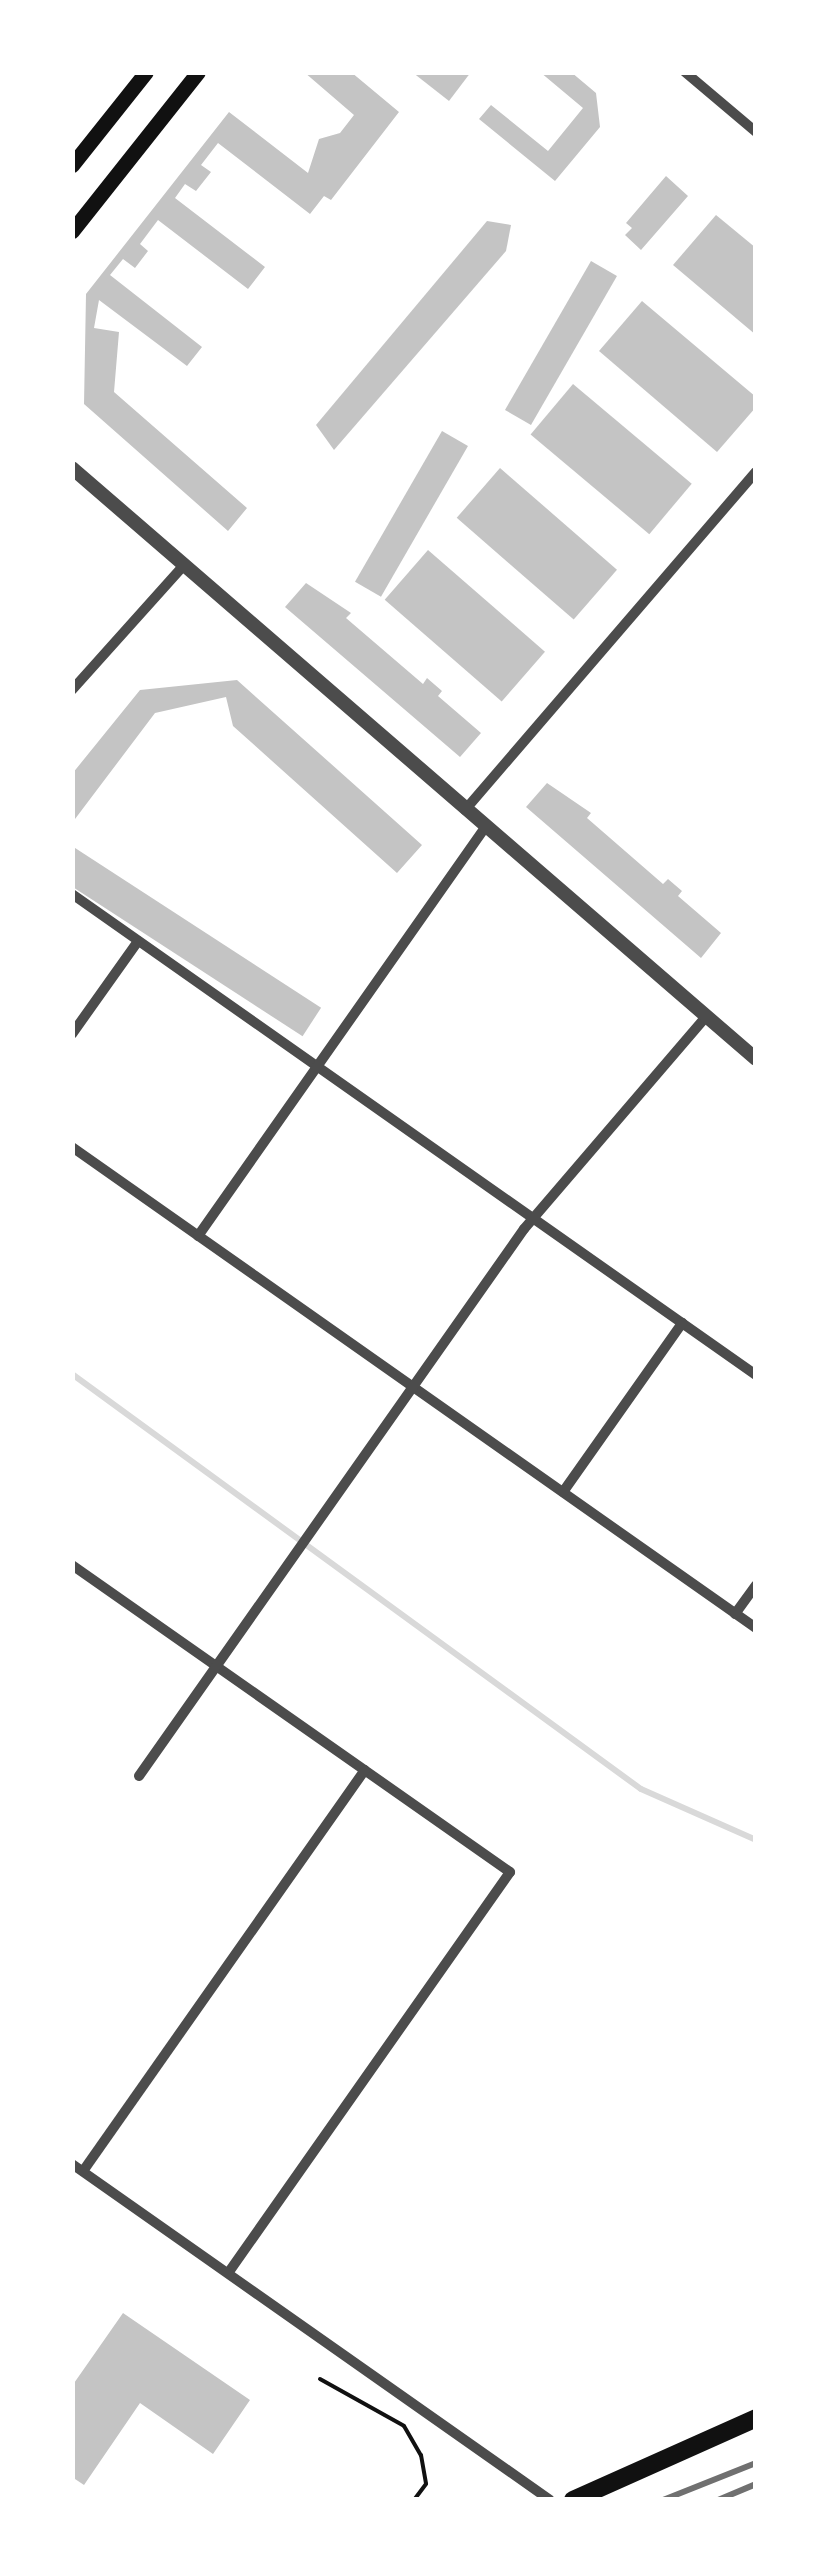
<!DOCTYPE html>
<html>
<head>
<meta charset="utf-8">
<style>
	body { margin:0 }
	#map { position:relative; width:828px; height:2572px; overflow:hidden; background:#fff; font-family:Roboto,sans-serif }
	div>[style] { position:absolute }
	.stream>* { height:6px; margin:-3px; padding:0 3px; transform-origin:3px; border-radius:3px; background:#d9d9d9 }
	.building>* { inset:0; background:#c4c4c4; transform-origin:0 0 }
	.path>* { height:4px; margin:-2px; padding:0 2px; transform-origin:2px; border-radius:2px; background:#111 }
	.minor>* { height:10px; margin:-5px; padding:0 5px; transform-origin:5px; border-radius:5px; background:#4c4c4c }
	.tertiary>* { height:14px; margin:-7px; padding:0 7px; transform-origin:7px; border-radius:7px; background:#4c4c4c }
	.secondary>* { height:15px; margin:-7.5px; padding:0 7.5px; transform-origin:7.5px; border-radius:7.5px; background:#111 }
	.primary>* { height:18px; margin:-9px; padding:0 9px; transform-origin:9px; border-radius:9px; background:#111 }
	.rail>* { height:6px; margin:-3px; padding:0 3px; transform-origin:3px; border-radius:3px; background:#707070 }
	span { translate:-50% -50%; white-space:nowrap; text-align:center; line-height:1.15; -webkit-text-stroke:10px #fff; paint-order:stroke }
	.frame { position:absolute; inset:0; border:75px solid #fff; pointer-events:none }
</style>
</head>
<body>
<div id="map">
	<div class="stream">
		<i style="left:72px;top:1374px;width:704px;rotate:36.11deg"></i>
		<i style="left:641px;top:1789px;width:126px;rotate:23.9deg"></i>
	</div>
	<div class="building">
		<i style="clip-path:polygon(304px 72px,351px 72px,399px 112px,331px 200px,324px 196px,310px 214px,218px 143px,201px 165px,211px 172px,196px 191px,185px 184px,175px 198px,265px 267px,248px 289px,158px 220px,140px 244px,148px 251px,135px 268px,123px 259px,110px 275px,202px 347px,187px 366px,99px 300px,94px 328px,119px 332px,114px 392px,247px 508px,228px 531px,84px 404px,86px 294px,229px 112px,308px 173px,319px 139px,340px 133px,354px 115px)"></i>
		<i style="clip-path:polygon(412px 72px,471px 72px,449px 101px)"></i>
		<i style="clip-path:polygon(540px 72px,571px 72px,596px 93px,600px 127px,555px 181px,479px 119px,491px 105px,548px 151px,583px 108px)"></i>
		<i style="clip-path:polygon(666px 176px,688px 196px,641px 250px,625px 235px,632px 228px,626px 223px)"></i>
		<i style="clip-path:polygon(716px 215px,756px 248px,756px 335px,673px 265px)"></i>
		<i style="clip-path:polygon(487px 221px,511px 225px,506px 251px,334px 450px,316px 425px)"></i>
		<i style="left:591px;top:261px;width:30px;height:172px;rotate:30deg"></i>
		<i style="clip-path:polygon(642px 301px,756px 397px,756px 407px,717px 452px,599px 351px)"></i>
		<i style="left:573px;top:384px;width:155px;height:66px;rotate:40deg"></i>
		<i style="left:442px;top:431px;width:30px;height:174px;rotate:30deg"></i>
		<i style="left:500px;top:468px;width:155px;height:66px;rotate:41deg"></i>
		<i style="left:428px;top:550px;width:155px;height:66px;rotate:41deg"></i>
		<i style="clip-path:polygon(306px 583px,351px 613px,346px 618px,423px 684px,427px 678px,442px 691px,438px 696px,481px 733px,460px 757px,285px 607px)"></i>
		<i style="clip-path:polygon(237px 680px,422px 845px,397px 873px,233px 726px,226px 697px,155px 713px,72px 823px,72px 774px,140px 690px)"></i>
		<i style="clip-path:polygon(547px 783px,591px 813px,587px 818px,663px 884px,668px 879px,682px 891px,678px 896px,721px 933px,701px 958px,526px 807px)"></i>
		<i style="left:72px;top:846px;width:297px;height:34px;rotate:33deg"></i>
		<i style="clip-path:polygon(123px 2313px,250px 2400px,213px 2454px,140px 2403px,84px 2485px,72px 2477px,72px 2386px)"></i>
	</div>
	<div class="path">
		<i style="left:320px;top:2379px;width:96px;rotate:29.2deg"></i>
		<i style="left:404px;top:2426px;width:34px;rotate:60deg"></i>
		<i style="left:421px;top:2455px;width:29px;rotate:80deg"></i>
		<i style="left:426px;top:2484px;width:20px;rotate:127deg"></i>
	</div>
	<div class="minor">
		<i style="left:685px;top:72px;width:93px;rotate:40.2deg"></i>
		<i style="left:72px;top:690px;width:168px;rotate:-48.1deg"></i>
		<i style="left:465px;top:810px;width:446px;rotate:-49.3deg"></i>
		<i style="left:72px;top:894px;width:836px;rotate:35.12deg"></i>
		<i style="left:72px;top:1034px;width:114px;rotate:-54.6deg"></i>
		<i style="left:72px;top:1147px;width:836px;rotate:35.12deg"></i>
		<i style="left:198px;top:1236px;width:500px;rotate:-54.9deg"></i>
		<i style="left:563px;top:1492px;width:207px;rotate:-54.8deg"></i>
		<i style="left:72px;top:1565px;width:535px;rotate:35.03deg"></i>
		<i style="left:510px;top:1872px;width:490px;rotate:125.1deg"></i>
		<i style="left:735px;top:1614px;width:36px;rotate:-54deg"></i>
		<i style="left:139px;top:1776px;width:669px;rotate:-54.86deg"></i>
		<i style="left:524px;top:1229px;width:279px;rotate:-49.4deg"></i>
		<i style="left:72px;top:2164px;width:584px;rotate:35.1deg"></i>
		<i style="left:83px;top:2171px;width:490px;rotate:-54.9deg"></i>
	</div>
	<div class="tertiary">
		<i style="left:72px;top:468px;width:904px;rotate:40.83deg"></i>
	</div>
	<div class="secondary">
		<i style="left:72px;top:165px;width:119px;rotate:-51.5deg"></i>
		<i style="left:72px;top:231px;width:203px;rotate:-51.6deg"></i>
	</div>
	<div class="primary">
		<i style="left:573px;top:2500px;width:201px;rotate:-24.1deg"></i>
	</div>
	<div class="rail">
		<i style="left:663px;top:2500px;width:100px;rotate:-21.7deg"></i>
		<i style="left:718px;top:2500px;width:41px;rotate:-22.8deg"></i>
	</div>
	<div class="frame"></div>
</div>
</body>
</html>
